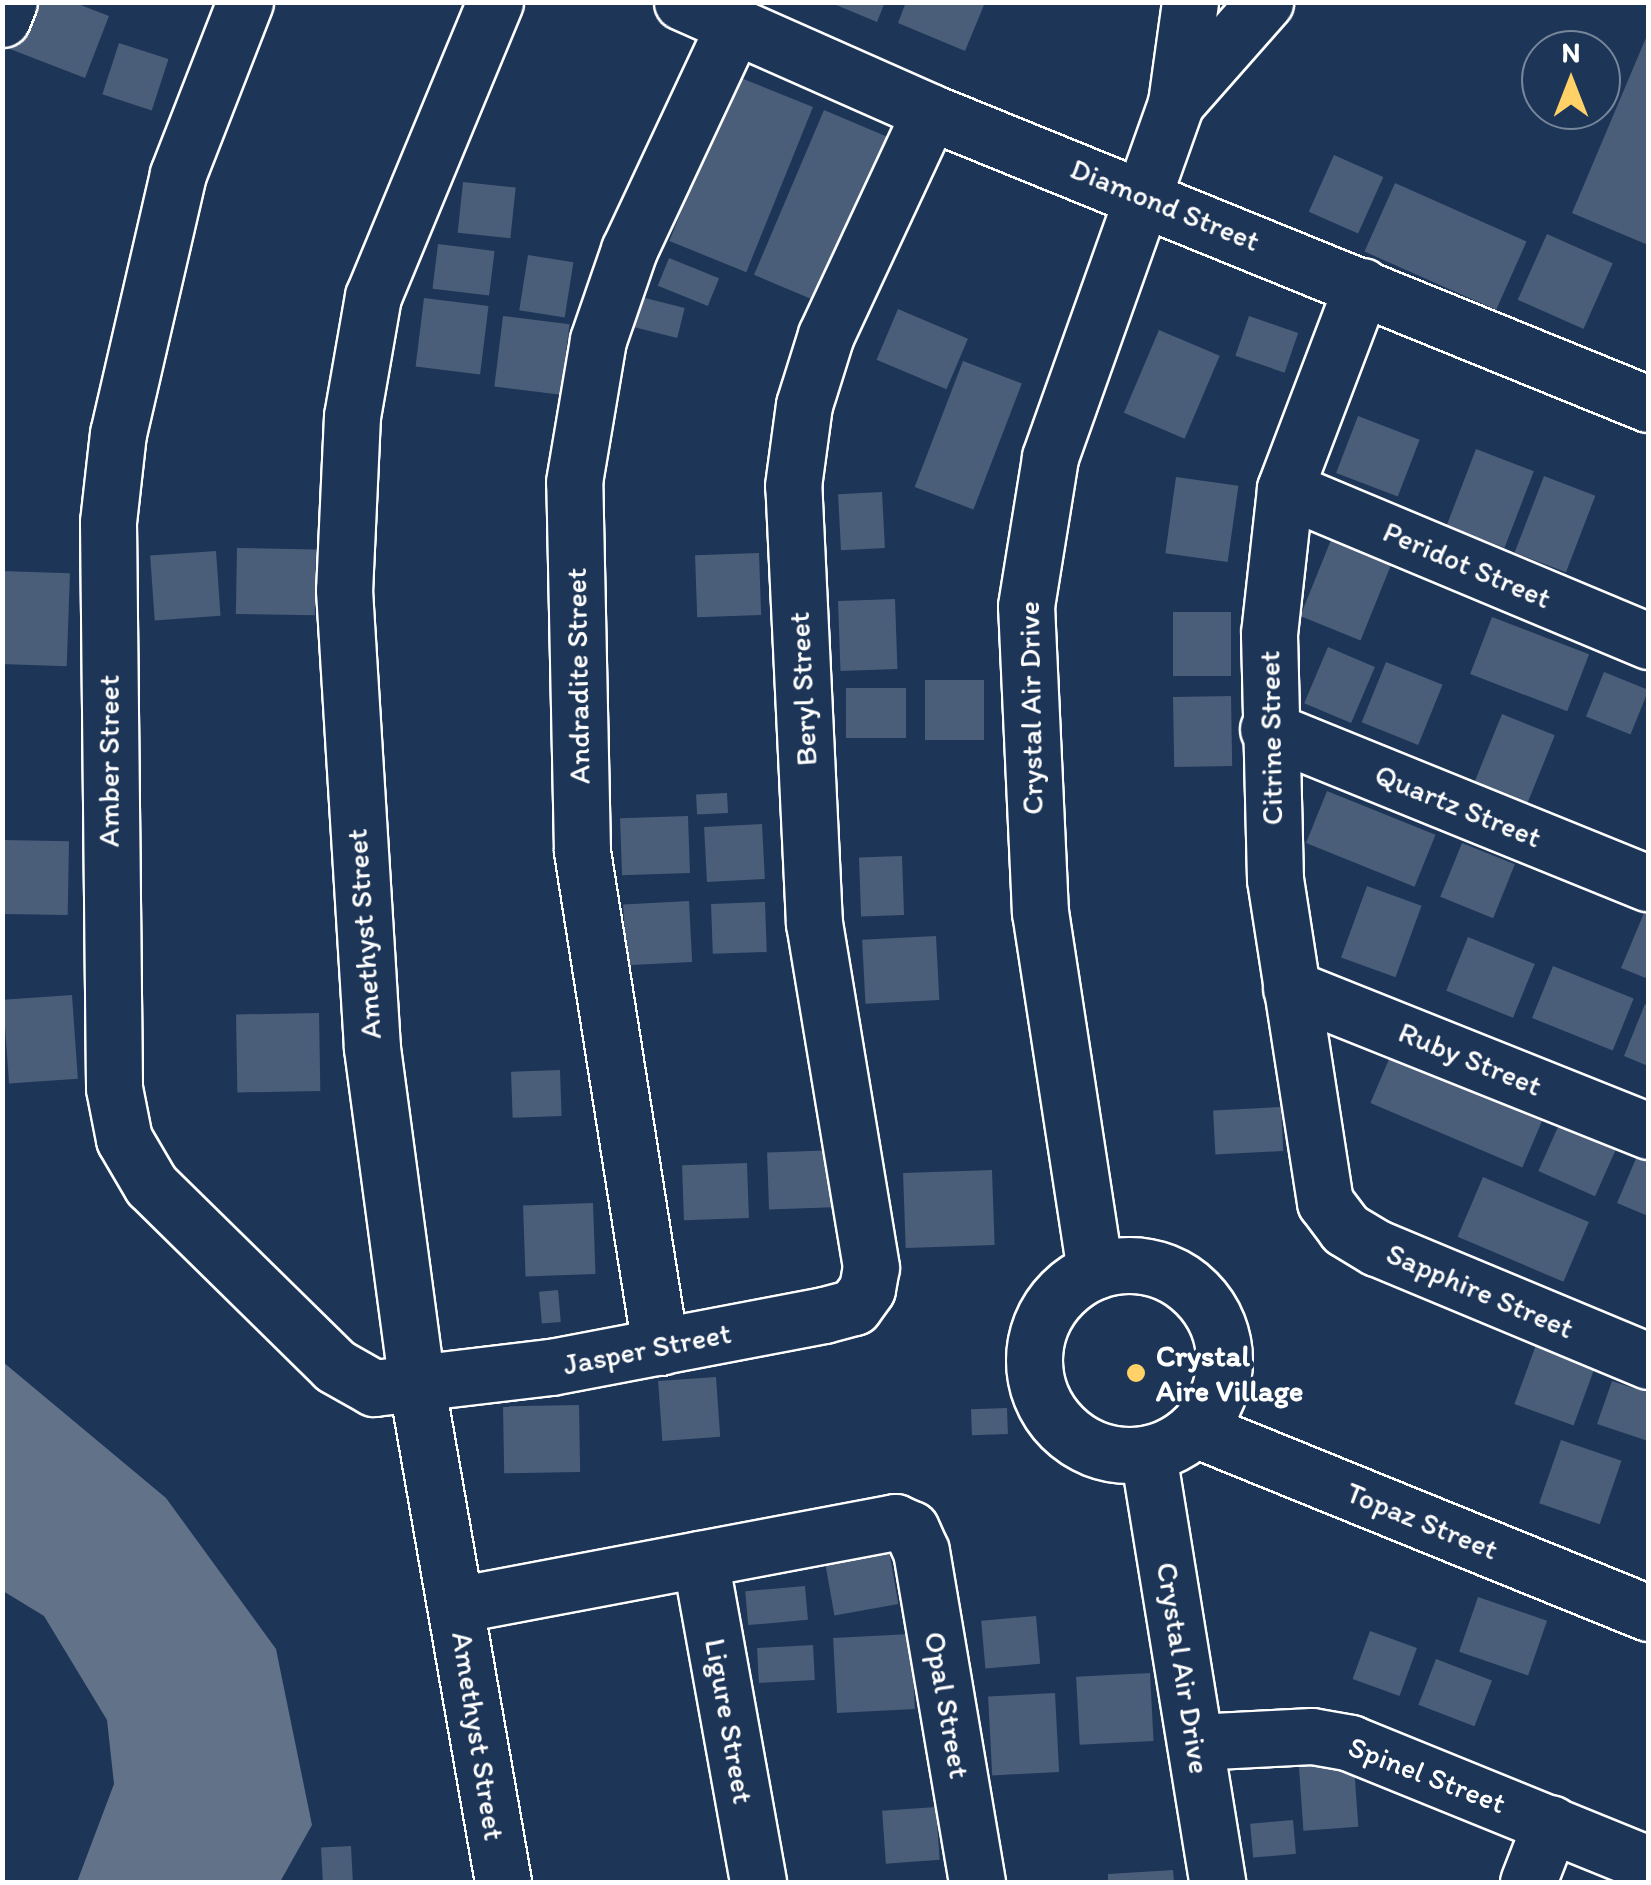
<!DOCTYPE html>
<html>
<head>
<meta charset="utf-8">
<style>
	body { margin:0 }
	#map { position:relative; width:1651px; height:1885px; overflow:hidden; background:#1d3557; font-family:Itim,sans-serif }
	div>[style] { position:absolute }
	.water>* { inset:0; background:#617289 }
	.building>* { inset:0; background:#4a5d79; transform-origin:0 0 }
	.roads { filter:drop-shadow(2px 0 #fff) drop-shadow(-2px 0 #fff) drop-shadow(0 2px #fff) drop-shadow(0 -2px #fff) }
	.minor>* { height:55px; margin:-27.5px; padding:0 27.5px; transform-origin:27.5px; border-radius:27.5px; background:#1d3557 }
	.minor>.ring { margin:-27.5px; padding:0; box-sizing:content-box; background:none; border:55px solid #1d3557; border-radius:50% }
	.dots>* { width:28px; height:28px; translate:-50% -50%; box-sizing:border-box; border:5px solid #1d3557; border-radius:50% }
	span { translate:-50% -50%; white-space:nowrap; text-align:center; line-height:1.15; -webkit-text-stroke:8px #1d3557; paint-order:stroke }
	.street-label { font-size:30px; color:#fff }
	.poi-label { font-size:30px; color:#fff; font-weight:700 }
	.left { translate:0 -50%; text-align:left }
	.frame { position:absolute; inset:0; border:5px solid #fff; pointer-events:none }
	.north { position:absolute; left:1521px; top:30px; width:100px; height:100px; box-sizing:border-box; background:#1d3557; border:2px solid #77869a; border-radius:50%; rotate:0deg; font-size:28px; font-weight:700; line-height:40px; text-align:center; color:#fff }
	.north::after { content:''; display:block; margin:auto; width:35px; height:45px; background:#ffd166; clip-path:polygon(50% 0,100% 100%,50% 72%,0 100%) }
</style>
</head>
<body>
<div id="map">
	<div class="water">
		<div style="clip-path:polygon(3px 1362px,166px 1498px,276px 1649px,312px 1825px,280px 1882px,77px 1882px,114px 1784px,107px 1720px,44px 1616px,3px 1591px)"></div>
	</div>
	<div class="building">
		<div style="clip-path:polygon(27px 2px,73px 2px,109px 16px,85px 78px,10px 49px)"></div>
		<div style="clip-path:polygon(829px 2px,885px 2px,877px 22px)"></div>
		<div style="clip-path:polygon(906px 2px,978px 2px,984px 5px,965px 51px,898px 23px)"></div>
		<div style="clip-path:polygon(1648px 33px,1648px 245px,1572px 213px)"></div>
		<div style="left:119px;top:43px;width:52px;height:54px;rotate:18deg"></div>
		<div style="left:736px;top:76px;width:83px;height:178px;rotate:22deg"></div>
		<div style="left:824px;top:110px;width:84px;height:179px;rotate:23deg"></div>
		<div style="left:1334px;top:155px;width:54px;height:62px;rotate:24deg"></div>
		<div style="left:463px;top:182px;width:53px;height:51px;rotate:6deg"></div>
		<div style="left:1395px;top:183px;width:144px;height:75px;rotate:24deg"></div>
		<div style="left:1547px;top:234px;width:72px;height:72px;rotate:24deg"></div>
		<div style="left:438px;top:244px;width:57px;height:45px;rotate:7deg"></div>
		<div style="left:528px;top:255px;width:46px;height:56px;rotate:9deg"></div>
		<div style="left:669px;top:258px;width:54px;height:30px;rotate:22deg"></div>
		<div style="left:641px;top:297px;width:45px;height:31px;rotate:14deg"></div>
		<div style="left:424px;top:298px;width:65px;height:69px;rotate:7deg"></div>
		<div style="left:898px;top:309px;width:76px;height:55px;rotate:23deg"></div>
		<div style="left:503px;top:316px;width:67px;height:71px;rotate:7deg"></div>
		<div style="left:1249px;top:316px;width:52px;height:42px;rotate:19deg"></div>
		<div style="left:1159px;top:330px;width:66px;height:90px;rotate:23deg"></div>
		<div style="left:963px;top:361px;width:63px;height:135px;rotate:21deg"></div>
		<div style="left:1358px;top:416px;width:66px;height:61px;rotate:21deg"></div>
		<div style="left:1476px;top:449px;width:62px;height:82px;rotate:21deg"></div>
		<div style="left:1544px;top:476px;width:55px;height:82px;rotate:21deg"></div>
		<div style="left:1176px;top:477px;width:63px;height:77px;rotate:8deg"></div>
		<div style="left:882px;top:492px;width:56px;height:44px;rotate:87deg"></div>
		<div style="left:1331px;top:540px;width:65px;height:82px;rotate:22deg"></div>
		<div style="left:237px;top:548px;width:79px;height:66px;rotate:1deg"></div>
		<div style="left:216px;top:551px;width:65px;height:66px;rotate:86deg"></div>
		<div style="left:759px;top:553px;width:62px;height:64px;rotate:88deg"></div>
		<div style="left:2px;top:571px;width:68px;height:93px;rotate:2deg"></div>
		<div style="left:895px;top:599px;width:70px;height:57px;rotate:88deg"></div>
		<div style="left:1173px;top:612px;width:58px;height:64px"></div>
		<div style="left:1492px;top:617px;width:104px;height:61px;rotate:21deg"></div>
		<div style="left:1328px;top:647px;width:51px;height:61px;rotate:23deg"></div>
		<div style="left:1386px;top:662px;width:61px;height:65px;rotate:22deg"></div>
		<div style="left:1604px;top:672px;width:48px;height:48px;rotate:22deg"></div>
		<div style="left:925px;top:680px;width:59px;height:60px"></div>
		<div style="left:846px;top:688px;width:60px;height:50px"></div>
		<div style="left:1231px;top:696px;width:70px;height:58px;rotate:89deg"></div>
		<div style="left:1502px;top:714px;width:57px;height:73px;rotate:22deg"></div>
		<div style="left:1327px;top:791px;width:117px;height:56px;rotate:22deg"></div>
		<div style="left:727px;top:793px;width:20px;height:31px;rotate:87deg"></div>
		<div style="left:688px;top:816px;width:57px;height:68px;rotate:88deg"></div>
		<div style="left:762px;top:824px;width:55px;height:58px;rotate:87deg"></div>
		<div style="left:4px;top:840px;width:65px;height:74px;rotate:1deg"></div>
		<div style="left:1462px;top:843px;width:57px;height:58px;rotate:22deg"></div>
		<div style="left:902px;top:856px;width:59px;height:43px;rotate:88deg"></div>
		<div style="left:1367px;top:886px;width:58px;height:76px;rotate:20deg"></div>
		<div style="left:689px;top:901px;width:61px;height:66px;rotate:87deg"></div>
		<div style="left:765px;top:902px;width:50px;height:54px;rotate:88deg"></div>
		<div style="clip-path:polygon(1644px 913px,1648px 915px,1648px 979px,1621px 968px)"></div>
		<div style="left:936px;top:936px;width:64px;height:74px;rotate:87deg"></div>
		<div style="left:1468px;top:937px;width:72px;height:58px;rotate:22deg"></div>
		<div style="left:1553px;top:966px;width:87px;height:56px;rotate:22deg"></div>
		<div style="left:72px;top:995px;width:84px;height:69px;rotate:86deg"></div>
		<div style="clip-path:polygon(1645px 1004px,1648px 1006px,1648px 1066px,1624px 1056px)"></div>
		<div style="left:319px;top:1013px;width:78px;height:83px;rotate:89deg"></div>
		<div style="left:1395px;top:1045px;width:165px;height:63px;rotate:23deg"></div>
		<div style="left:560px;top:1070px;width:46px;height:49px;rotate:88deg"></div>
		<div style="left:1281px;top:1107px;width:44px;height:68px;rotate:87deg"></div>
		<div style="left:1566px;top:1109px;width:62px;height:68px;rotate:24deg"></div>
		<div style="clip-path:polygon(1640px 1149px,1648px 1153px,1648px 1216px,1617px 1203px)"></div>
		<div style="left:839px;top:1150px;width:57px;height:72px;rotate:88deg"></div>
		<div style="left:747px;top:1163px;width:55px;height:65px;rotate:88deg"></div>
		<div style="left:992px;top:1170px;width:75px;height:89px;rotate:88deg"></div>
		<div style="left:1483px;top:1177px;width:115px;height:65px;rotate:23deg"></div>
		<div style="left:593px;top:1203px;width:71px;height:70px;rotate:88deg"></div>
		<div style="left:558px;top:1290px;width:32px;height:19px;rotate:85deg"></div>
		<div style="left:1537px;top:1342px;width:63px;height:66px;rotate:20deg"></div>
		<div style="left:716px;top:1377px;width:60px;height:58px;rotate:86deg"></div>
		<div style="clip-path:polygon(1612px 1381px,1648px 1393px,1648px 1441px,1597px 1424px)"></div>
		<div style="left:579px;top:1405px;width:67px;height:76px;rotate:89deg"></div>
		<div style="left:1007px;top:1408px;width:26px;height:36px;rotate:88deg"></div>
		<div style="left:1561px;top:1440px;width:64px;height:67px;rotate:19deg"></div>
		<div style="left:888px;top:1545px;width:60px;height:65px;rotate:80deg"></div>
		<div style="left:805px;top:1586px;width:34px;height:60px;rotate:85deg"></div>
		<div style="left:1478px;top:1597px;width:73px;height:58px;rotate:19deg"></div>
		<div style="left:1036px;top:1616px;width:48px;height:55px;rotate:85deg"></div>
		<div style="left:1370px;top:1631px;width:50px;height:51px;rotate:20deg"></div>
		<div style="left:911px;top:1634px;width:75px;height:78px;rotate:87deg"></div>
		<div style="left:813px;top:1645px;width:35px;height:56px;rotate:87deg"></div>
		<div style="left:1436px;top:1659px;width:60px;height:49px;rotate:21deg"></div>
		<div style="left:1150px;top:1673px;width:68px;height:74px;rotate:87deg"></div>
		<div style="left:1055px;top:1693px;width:79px;height:67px;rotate:87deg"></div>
		<div style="left:1353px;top:1751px;width:76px;height:55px;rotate:86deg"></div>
		<div style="left:936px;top:1807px;width:53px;height:54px;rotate:86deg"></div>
		<div style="left:1293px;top:1820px;width:34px;height:43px;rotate:85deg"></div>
		<div style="left:351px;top:1846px;width:36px;height:30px;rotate:87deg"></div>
		<div style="clip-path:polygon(1173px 1870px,1174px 1882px,1108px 1882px,1108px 1874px)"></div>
	</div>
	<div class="roads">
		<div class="minor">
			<div style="left:245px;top:2px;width:185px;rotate:111.3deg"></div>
			<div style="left:178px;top:174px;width:266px;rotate:103deg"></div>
			<div style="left:118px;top:433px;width:90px;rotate:96.4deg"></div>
			<div style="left:108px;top:522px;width:566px;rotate:89.39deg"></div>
			<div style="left:114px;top:1088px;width:52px;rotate:78.9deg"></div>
			<div style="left:124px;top:1139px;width:53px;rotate:59.6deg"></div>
			<div style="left:151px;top:1185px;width:258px;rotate:44.5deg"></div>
			<div style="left:335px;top:1366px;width:45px;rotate:29.4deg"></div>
			<div style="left:374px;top:1388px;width:178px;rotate:-6.8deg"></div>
			<div style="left:551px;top:1367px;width:278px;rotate:-10.8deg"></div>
			<div style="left:824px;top:1315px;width:31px;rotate:-15deg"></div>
			<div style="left:854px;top:1307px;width:22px;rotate:-54deg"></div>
			<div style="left:867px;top:1289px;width:22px;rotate:-80deg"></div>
			<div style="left:871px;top:1267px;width:348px;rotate:-99.4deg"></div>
			<div style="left:814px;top:924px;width:439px;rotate:-92.7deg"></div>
			<div style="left:793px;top:486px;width:82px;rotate:-82.3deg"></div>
			<div style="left:804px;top:405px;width:73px;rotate:-72.6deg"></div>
			<div style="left:826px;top:335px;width:246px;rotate:-65deg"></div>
			<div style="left:495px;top:2px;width:318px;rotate:112.5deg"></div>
			<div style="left:373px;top:296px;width:122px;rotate:99.9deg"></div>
			<div style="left:352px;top:416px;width:174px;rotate:92.6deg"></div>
			<div style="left:344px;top:590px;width:459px;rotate:86.5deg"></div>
			<div style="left:372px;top:1048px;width:342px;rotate:82.4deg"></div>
			<div style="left:417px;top:1387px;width:502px;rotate:80.14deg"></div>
			<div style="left:682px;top:2px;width:271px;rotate:23.9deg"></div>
			<div style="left:930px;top:112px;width:775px;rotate:22.13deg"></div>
			<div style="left:2px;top:19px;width:18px;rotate:-68deg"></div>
			<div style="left:1176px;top:103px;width:135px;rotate:-48.6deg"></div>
			<div style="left:1362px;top:286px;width:217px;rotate:110.8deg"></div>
			<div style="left:1285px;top:489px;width:146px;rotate:96.3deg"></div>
			<div style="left:1269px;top:634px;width:245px;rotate:88.6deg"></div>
			<div style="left:1275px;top:879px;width:327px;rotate:81.2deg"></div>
			<div style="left:1325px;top:1202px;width:34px;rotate:53deg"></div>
			<div style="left:1345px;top:1229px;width:37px;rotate:31deg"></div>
			<div style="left:1377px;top:1248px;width:294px;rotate:22.6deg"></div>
			<div style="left:1285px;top:489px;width:394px;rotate:22.7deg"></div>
			<div style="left:1268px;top:729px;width:410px;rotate:22.1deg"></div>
			<div style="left:1291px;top:988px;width:385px;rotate:21.8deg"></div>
			<div class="ring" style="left:1034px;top:1265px;width:135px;height:135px"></div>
			<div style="left:1095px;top:1271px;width:362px;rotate:-98.7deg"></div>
			<div style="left:1040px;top:913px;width:307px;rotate:-92.6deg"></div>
			<div style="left:1026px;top:606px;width:151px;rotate:-80.8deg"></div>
			<div style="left:1050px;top:457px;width:376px;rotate:-70.4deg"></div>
			<div style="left:1176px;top:103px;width:102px;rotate:-82.1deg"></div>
			<div style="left:660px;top:1347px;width:502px;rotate:-98.94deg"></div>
			<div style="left:582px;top:851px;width:369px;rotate:-91.2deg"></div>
			<div style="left:574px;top:482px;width:144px;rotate:-80.4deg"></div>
			<div style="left:598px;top:340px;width:95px;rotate:-71deg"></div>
			<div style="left:629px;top:250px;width:243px;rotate:-64.9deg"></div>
			<div style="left:1195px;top:1429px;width:489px;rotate:22.1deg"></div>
			<div style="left:1148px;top:1454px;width:434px;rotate:80.8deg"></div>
			<div style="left:700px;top:1559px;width:328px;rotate:79.8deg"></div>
			<div style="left:456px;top:1605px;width:447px;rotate:-10.7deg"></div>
			<div style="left:895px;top:1522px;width:17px;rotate:24deg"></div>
			<div style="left:911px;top:1529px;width:24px;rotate:66deg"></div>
			<div style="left:921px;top:1551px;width:336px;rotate:80.4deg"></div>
			<div style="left:1195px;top:1742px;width:117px;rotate:-2.9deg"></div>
			<div style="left:1312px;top:1736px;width:39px;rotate:10deg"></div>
			<div style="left:1350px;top:1743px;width:322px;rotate:22.1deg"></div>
			<div style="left:1528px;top:1882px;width:63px;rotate:-68.7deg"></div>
		</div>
	</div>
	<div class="dots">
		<div style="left:1136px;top:1373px;background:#ffd166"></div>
	</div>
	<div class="street-label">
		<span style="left:1165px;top:205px;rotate:22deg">Diamond Street</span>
		<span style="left:1467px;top:565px;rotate:23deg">Peridot Street</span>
		<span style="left:578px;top:676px;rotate:-91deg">Andradite Street</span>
		<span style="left:803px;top:689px;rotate:-93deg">Beryl Street</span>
		<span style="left:1031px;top:708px;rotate:-91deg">Crystal Air Drive</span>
		<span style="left:1271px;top:738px;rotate:-91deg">Citrine Street</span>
		<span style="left:109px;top:761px;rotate:-90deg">Amber Street</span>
		<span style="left:1458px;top:806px;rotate:22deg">Quartz Street</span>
		<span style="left:364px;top:934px;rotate:-94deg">Amethyst Street</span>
		<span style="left:1470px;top:1059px;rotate:22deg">Ruby Street</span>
		<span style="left:1480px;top:1291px;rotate:23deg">Sapphire Street</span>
		<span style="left:647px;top:1349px;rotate:-11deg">Jasper Street</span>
		<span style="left:1422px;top:1521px;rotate:22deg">Topaz Street</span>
		<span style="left:1183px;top:1668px;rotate:81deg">Crystal Air Drive</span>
		<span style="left:947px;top:1705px;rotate:80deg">Opal Street</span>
		<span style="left:729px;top:1721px;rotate:80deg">Ligure Street</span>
		<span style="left:478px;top:1736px;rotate:81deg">Amethyst Street</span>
		<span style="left:1427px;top:1775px;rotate:21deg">Spinel Street</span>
	</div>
	<div class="poi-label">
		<span class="left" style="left:1156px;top:1373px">Crystal<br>Aire Village</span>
	</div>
	<div class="frame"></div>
	<div class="north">N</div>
</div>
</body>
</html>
